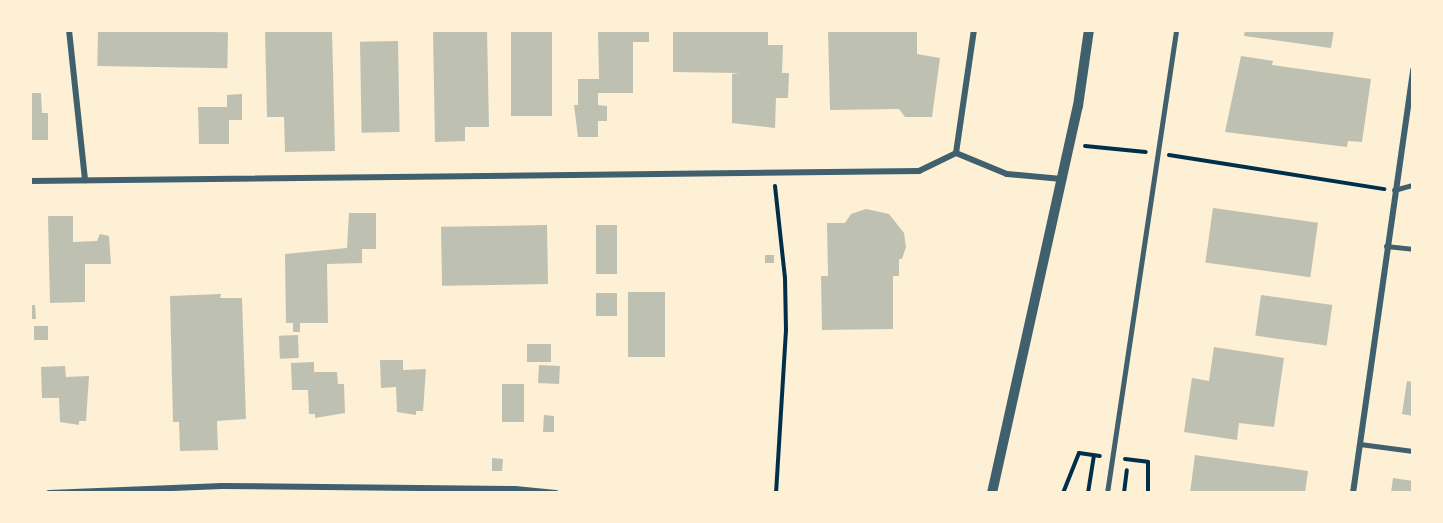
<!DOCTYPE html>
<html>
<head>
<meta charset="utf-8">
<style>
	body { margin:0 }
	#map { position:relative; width:1443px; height:523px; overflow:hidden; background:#fdf0d5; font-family:Manrope,sans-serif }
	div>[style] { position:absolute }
	.building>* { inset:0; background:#bec0b2; transform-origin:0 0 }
	.path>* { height:4px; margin:-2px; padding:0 2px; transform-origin:2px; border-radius:2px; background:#003049 }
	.service>* { height:4.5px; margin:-2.25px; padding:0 2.25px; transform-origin:2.25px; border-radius:2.25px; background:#3f606c }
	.minor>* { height:6px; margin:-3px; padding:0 3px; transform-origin:3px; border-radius:3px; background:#3f606c }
	.tertiary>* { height:10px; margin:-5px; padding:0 5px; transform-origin:5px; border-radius:5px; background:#3f606c }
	span { translate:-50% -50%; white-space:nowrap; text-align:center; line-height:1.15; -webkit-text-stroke:6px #fdf0d5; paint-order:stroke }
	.frame { position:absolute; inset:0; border:32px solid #fdf0d5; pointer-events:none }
</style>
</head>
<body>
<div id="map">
	<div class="building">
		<div style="left:98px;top:30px;width:130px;height:36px;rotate:1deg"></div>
		<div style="clip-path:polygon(265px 30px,332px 30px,335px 151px,285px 152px,284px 117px,267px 117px)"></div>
		<div style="clip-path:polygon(433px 30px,487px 30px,489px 127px,465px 127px,465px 141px,435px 142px)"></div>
		<div style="left:511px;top:30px;width:41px;height:86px"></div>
		<div style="clip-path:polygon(598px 30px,649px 30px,649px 42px,633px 42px,633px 93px,598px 93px,598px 105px,607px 106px,607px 121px,598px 121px,598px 137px,578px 137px,574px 105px,578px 105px,578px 79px,599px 79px)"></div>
		<div style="clip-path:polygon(673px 30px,768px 30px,768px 45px,783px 45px,782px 73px,789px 73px,788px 98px,776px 98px,775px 128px,732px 123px,732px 74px,739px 73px,673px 72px)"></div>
		<div style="clip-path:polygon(828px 30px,917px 30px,917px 54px,940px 58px,932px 117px,905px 117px,899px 109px,830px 110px)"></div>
		<div style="clip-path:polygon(1245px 30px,1334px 30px,1331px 48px,1244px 36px)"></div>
		<div style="left:398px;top:41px;width:91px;height:38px;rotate:89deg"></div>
		<div style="clip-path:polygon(1241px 56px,1273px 61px,1272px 65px,1371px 79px,1362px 142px,1348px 141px,1347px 147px,1225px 132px)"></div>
		<div style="clip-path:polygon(30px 93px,41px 93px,42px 113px,48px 113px,48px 140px,30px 140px)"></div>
		<div style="clip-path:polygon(242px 94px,242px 120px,229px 120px,229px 144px,199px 144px,198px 107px,227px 107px,227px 95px)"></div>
		<div style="left:1213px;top:208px;width:106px;height:55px;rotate:8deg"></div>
		<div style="clip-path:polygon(866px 209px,889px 214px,904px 233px,906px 247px,902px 259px,899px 259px,899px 276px,893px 276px,893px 329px,822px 330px,821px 276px,828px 276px,827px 223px,845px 223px,851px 214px)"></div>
		<div style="clip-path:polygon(349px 213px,376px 213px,376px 249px,362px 249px,362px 263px,327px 264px,328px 323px,300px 323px,300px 332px,293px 332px,293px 323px,286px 323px,285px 254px,347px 248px)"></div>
		<div style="clip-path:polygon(48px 216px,73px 216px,73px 242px,97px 241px,100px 234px,109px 236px,111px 264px,85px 264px,85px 302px,50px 303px)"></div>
		<div style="left:547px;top:225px;width:59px;height:106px;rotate:89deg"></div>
		<div style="left:596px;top:225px;width:21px;height:49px"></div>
		<div style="left:765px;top:255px;width:9px;height:8px"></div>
		<div style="left:628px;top:292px;width:37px;height:65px"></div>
		<div style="left:596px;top:293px;width:21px;height:23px"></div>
		<div style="clip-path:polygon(221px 294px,220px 298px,242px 298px,246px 419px,217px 421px,218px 450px,180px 451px,179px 422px,173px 422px,170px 296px)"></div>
		<div style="left:1261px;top:295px;width:72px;height:41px;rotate:8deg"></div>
		<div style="clip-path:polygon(30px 305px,35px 305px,36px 319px,30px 319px)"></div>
		<div style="left:34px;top:326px;width:14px;height:14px"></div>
		<div style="left:298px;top:335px;width:23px;height:19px;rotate:88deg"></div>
		<div style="left:527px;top:344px;width:24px;height:18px"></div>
		<div style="clip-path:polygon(1214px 347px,1284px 358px,1274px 427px,1239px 423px,1237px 440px,1184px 432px,1192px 378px,1209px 381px)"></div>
		<div style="clip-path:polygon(380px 360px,403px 360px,403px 370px,426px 369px,423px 411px,416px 411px,416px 415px,397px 412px,396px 387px,381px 388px)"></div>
		<div style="clip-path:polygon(314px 362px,314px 372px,337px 372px,338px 384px,344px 384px,345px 413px,315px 418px,315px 414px,309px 414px,308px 390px,292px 390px,291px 363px)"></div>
		<div style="left:539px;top:365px;width:21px;height:18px;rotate:3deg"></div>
		<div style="clip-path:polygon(65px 366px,66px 377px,89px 376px,86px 421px,79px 421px,79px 425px,60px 422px,59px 398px,42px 398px,41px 367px)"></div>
		<div style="clip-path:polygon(1407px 381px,1413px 382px,1413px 416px,1402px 414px)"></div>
		<div style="left:502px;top:384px;width:22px;height:38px"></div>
		<div style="clip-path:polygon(544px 415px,554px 416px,554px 432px,543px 432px)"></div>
		<div style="clip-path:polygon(1195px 455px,1308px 471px,1305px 493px,1190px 493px)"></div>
		<div style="clip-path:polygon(492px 458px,503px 459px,502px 471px,492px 471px)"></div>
		<div style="clip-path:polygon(1393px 478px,1413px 481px,1413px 493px,1391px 493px)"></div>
	</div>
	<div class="path">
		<div style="left:1085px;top:146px;width:61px;rotate:5.6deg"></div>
		<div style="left:1169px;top:155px;width:218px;rotate:9deg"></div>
		<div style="left:775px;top:186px;width:93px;rotate:83.8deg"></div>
		<div style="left:785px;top:278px;width:52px;rotate:88.9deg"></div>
		<div style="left:786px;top:330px;width:163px;rotate:93.5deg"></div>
		<div style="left:1125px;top:459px;width:23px;rotate:7deg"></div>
		<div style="left:1148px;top:462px;width:31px;rotate:90deg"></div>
		<div style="left:1063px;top:493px;width:43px;rotate:-68.2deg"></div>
		<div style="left:1079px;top:453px;width:21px;rotate:8deg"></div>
		<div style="left:1088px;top:493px;width:38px;rotate:-81deg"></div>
		<div style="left:1124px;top:493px;width:23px;rotate:-83deg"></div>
	</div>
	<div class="service">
		<div style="left:1394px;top:190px;width:20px;rotate:-15deg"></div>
		<div style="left:1386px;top:246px;width:27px;rotate:6deg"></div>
		<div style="left:1360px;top:444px;width:53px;rotate:7.5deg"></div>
		<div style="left:1107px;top:493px;width:468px;rotate:-81.5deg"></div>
	</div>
	<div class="minor">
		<div style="left:69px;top:30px;width:151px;rotate:83.9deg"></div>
		<div style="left:956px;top:153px;width:124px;rotate:-81.7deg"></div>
		<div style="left:30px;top:181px;width:889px;rotate:-0.64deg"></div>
		<div style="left:919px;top:171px;width:41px;rotate:-25.9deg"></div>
		<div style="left:956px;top:153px;width:55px;rotate:22.4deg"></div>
		<div style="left:1007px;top:174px;width:55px;rotate:5.2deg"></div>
		<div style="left:49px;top:493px;width:173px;rotate:-2.3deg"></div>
		<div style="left:222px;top:486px;width:293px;rotate:0.6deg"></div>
		<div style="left:515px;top:489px;width:41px;rotate:5.6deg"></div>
		<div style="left:1353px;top:493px;width:428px;rotate:-81.9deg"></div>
	</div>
	<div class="tertiary">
		<div style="left:992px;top:493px;width:396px;rotate:-77.5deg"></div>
		<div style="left:1078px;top:106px;width:77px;rotate:-81.8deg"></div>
	</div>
	<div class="frame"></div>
</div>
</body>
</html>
